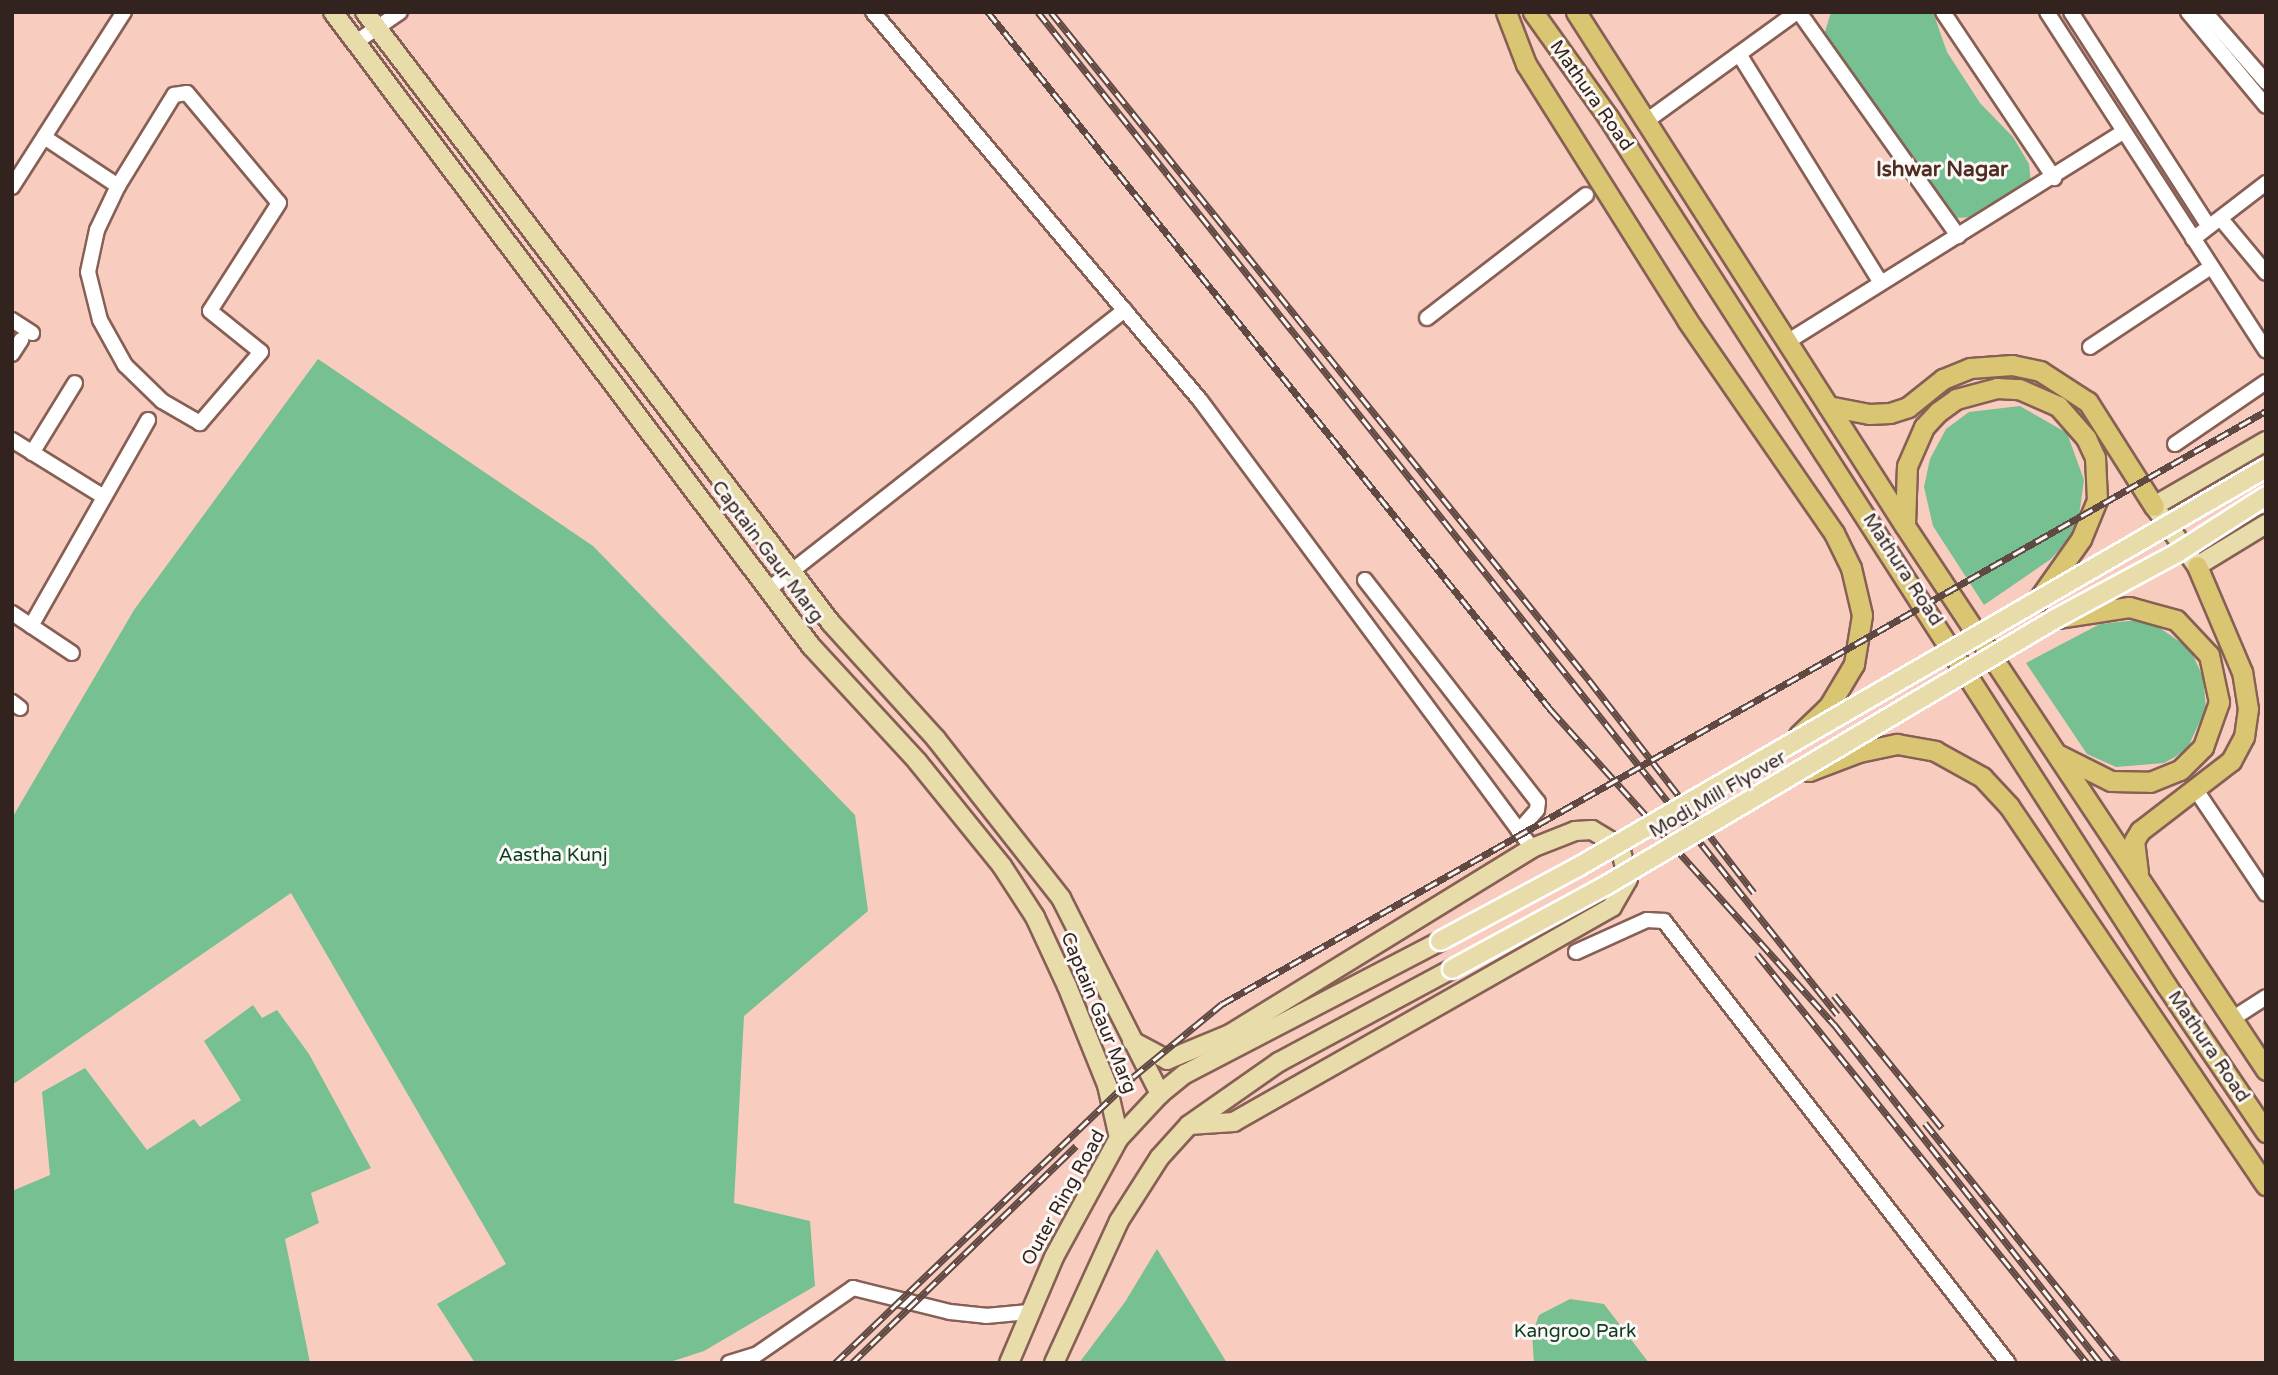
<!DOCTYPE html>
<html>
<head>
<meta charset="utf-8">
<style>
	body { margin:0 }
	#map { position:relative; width:2278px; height:1375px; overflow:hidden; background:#f9ccc0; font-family:"Varela Round",sans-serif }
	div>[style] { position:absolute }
	.green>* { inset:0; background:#76c092 }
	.roads { filter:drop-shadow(2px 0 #876055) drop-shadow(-2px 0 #876055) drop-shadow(0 2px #876055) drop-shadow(0 -2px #876055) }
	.minor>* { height:14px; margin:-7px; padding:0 7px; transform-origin:7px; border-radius:7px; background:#fff }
	.major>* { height:18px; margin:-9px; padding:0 9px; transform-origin:9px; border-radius:9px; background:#e8dcaa }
	.highway>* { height:19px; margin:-9.5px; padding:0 9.5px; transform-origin:9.5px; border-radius:9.5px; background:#d9c572 }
	.rail>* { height:7px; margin-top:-3.5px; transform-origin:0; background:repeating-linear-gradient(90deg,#fcf8f6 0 13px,#604943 0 26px); box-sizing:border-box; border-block:2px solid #604943 }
	.bridges { filter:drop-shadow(2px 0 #fff) drop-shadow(-2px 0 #fff) drop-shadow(0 2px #fff) drop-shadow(0 -2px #fff) }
	.major-bridge>* { height:18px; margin:-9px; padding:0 9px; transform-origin:9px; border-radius:9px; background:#e8dcaa }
	span { translate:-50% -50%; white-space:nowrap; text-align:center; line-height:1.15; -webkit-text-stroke:6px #fcf8f6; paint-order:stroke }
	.street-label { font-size:19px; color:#33231e }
	.park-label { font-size:19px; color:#0b3d24 }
	.neighbourhood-label { font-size:21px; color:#4f2d23; font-weight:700 }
	.frame { position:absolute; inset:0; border:14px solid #33231e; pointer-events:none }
</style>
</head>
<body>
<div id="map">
	<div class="green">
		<div style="clip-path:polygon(1831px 12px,1933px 12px,1947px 52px,1980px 103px,2013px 137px,2029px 164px,2031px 183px,1978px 217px,1951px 218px,1866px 102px,1824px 35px)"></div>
		<div style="clip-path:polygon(318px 359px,593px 546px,855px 815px,868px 911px,744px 1016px,734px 1203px,810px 1221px,815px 1286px,704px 1351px,667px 1363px,475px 1363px,437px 1304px,506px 1264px,291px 893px,12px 1085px,12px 818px,134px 610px)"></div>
		<div style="clip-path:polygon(2020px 406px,2067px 433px,2084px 480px,2079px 516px,2067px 541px,2051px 559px,1984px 605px,1933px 526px,1924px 487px,1930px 459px,1946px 429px,1969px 412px)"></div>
		<div style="clip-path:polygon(2138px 620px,2160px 628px,2190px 649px,2203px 677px,2206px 708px,2188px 747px,2175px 757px,2164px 763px,2116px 767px,2087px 754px,2026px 663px,2100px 624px)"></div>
		<div style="clip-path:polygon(253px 1005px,262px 1018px,277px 1010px,309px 1054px,371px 1168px,311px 1193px,319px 1223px,285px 1239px,310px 1363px,12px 1363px,12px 1191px,50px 1175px,42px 1092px,85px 1068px,147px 1150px,194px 1119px,200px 1127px,241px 1100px,204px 1041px)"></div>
		<div style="clip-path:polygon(1157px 1249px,1227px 1363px,1079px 1363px,1125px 1302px)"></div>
		<div style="clip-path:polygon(1570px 1299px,1604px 1304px,1649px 1363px,1534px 1363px,1532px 1334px,1539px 1315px)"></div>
	</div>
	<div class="roads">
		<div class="minor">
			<div style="left:873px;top:12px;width:507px;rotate:49.88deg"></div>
			<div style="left:1200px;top:400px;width:558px;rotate:53.46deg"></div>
			<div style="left:1799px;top:12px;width:275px;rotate:54.6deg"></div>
			<div style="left:1943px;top:12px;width:200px;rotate:56.2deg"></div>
			<div style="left:2047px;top:12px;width:403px;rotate:57.1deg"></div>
			<div style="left:2071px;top:12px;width:255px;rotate:57.3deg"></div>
			<div style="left:2188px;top:12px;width:122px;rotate:50.3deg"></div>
			<div style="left:2205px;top:12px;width:93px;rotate:48.9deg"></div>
			<div style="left:356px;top:42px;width:53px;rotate:-34.3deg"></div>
			<div style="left:1739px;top:54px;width:269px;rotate:58.2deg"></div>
			<div style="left:187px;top:93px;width:143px;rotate:50.1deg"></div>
			<div style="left:279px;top:203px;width:128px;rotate:122.6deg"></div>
			<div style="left:210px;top:311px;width:65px;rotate:38.8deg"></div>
			<div style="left:261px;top:352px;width:94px;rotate:130.7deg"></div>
			<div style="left:200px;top:423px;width:44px;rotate:-149.9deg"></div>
			<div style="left:162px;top:401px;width:52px;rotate:-135.8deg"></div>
			<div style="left:125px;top:365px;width:51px;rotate:-119.1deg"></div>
			<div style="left:100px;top:320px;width:49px;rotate:-104deg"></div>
			<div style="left:88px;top:272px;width:43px;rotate:-77.9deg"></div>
			<div style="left:97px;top:230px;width:49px;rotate:-64.5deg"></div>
			<div style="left:118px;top:186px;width:107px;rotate:-58.4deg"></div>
			<div style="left:174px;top:95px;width:13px;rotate:-9deg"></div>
			<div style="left:1645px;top:122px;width:188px;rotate:-35.9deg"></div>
			<div style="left:44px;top:137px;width:89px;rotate:33.5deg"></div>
			<div style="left:12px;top:187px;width:208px;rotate:-57.4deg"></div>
			<div style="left:2221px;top:219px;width:70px;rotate:50.2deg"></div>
			<div style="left:2193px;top:239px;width:92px;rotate:-37.5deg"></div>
			<div style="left:1427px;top:318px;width:201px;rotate:-37.7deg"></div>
			<div style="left:12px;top:320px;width:24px;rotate:33deg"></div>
			<div style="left:1787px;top:342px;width:395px;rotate:-32deg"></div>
			<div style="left:2090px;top:347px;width:145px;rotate:-33.5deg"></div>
			<div style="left:12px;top:354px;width:17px;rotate:-57deg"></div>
			<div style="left:12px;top:440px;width:108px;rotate:31.8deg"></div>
			<div style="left:2175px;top:444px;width:110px;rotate:-34.3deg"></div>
			<div style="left:32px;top:453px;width:82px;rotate:-58.4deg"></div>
			<div style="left:1365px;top:580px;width:281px;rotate:52.1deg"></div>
			<div style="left:1538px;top:802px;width:8px;rotate:97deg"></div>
			<div style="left:1537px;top:810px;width:28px;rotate:131deg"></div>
			<div style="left:769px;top:589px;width:452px;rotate:-38.1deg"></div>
			<div style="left:12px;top:613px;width:72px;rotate:33.7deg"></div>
			<div style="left:31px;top:626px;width:237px;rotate:-60.4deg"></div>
			<div style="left:12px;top:702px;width:10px;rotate:37deg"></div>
			<div style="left:2196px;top:790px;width:125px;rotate:56.1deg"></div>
			<div style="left:1576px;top:952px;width:78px;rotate:-24.3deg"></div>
			<div style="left:1647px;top:920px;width:17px;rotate:3deg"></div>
			<div style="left:1664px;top:921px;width:560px;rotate:52.11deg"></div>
			<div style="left:2232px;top:1019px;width:40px;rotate:-32.9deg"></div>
			<div style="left:729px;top:1363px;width:28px;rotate:-17deg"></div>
			<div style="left:756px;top:1355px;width:118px;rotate:-34.6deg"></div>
			<div style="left:853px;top:1288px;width:100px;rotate:13.9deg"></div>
			<div style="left:950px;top:1312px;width:36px;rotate:6deg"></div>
			<div style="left:986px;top:1316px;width:43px;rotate:-5.3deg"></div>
		</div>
		<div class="major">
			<div style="left:333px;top:12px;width:794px;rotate:52.99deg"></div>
			<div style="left:811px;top:646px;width:156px;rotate:47.3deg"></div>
			<div style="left:917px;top:761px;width:135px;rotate:51deg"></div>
			<div style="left:1002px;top:866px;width:61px;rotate:57.1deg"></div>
			<div style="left:1035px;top:917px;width:76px;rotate:65.1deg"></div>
			<div style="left:1067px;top:986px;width:107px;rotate:68deg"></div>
			<div style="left:1107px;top:1085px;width:54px;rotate:77.2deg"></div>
			<div style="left:365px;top:12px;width:768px;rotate:52.67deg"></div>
			<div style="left:831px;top:623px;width:156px;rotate:47.8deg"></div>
			<div style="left:936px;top:739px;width:202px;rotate:51.8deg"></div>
			<div style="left:1061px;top:898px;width:220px;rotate:63.2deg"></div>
			<div style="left:2266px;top:441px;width:129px;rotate:149.9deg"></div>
			<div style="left:2154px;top:506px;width:74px;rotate:54.4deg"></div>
			<div style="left:2197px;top:566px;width:81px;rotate:-31.3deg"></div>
			<div style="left:1132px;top:1041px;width:40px;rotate:28deg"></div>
			<div style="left:1167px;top:1060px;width:68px;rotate:-22.4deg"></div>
			<div style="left:1230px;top:1034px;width:355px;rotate:-31.6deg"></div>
			<div style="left:1532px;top:848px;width:46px;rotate:-21.6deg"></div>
			<div style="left:1575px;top:831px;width:17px;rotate:-3deg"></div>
			<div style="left:1592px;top:830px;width:33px;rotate:31deg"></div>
			<div style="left:1620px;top:847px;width:33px;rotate:76deg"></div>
			<div style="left:1628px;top:879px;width:32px;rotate:120deg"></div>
			<div style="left:1612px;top:907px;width:435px;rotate:150.4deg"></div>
			<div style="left:1234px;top:1122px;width:45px;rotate:176.2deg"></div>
			<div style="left:1009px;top:1363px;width:115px;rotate:-67deg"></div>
			<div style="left:1054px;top:1257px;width:136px;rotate:-61.4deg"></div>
			<div style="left:1119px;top:1138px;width:60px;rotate:-47deg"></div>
			<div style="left:1160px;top:1094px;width:32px;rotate:-39deg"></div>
			<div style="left:1185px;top:1074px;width:288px;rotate:-27.5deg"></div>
			<div style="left:1054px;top:1363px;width:156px;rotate:-65.4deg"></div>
			<div style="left:1119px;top:1221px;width:76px;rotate:-57.4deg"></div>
			<div style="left:1160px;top:1157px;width:43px;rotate:-47.8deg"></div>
			<div style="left:1189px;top:1125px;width:110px;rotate:-35deg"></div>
			<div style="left:1279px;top:1062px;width:196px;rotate:-28.3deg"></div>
		</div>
		<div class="highway">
			<div style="left:1506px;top:12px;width:56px;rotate:69deg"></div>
			<div style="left:1526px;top:64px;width:302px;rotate:57.8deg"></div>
			<div style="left:1687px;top:320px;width:259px;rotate:55.4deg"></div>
			<div style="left:1834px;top:533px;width:39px;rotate:64deg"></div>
			<div style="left:1851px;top:568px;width:48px;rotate:76.8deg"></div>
			<div style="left:1862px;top:615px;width:50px;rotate:99.3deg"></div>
			<div style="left:1854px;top:664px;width:49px;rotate:120.8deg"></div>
			<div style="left:1829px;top:706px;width:42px;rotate:136deg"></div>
			<div style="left:1533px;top:12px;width:129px;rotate:54.5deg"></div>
			<div style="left:1608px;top:117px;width:1032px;rotate:57.26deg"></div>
			<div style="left:2166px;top:985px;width:178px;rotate:55.8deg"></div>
			<div style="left:1576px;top:12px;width:610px;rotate:57.38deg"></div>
			<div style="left:1905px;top:526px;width:653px;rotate:56.43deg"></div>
			<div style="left:1828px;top:406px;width:42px;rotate:11deg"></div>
			<div style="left:1869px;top:414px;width:21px;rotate:-3deg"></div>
			<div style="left:1890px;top:413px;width:19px;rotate:-18deg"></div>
			<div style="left:1908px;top:407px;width:45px;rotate:-38.7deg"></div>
			<div style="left:1943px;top:379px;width:29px;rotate:-22deg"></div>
			<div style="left:1970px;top:368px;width:42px;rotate:-4.1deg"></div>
			<div style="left:2012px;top:365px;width:29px;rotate:12deg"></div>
			<div style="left:2040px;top:371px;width:57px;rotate:32.9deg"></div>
			<div style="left:2088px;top:402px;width:123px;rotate:57.6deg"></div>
			<div style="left:1905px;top:525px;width:59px;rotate:-88.1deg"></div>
			<div style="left:1907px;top:466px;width:43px;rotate:-66.4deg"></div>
			<div style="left:1924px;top:427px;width:21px;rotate:-47deg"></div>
			<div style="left:1938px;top:412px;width:22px;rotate:-36deg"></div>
			<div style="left:1956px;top:399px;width:42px;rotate:-15deg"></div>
			<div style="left:1997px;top:388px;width:22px;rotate:3deg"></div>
			<div style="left:2019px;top:389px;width:43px;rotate:23.6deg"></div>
			<div style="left:2058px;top:406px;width:43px;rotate:48.8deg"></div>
			<div style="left:2086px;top:438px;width:21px;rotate:65deg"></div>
			<div style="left:2095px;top:457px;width:43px;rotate:87.3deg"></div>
			<div style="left:2097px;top:500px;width:42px;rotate:112.3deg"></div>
			<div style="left:2081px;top:539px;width:75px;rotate:125.2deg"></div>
			<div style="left:2059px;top:755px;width:58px;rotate:26.6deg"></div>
			<div style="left:2111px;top:781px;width:39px;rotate:1deg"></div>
			<div style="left:2150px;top:782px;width:32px;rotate:-22deg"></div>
			<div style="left:2180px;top:770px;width:33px;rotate:-45deg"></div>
			<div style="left:2203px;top:747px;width:48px;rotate:-70.4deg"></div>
			<div style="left:2219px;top:702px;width:48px;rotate:-102deg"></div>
			<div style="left:2209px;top:655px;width:48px;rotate:-133.3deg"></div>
			<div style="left:2176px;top:620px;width:49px;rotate:-164.5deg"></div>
			<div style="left:2129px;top:607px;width:71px;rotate:171.1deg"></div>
			<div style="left:1809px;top:771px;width:53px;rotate:-20.8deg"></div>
			<div style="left:1859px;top:752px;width:39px;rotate:-12deg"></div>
			<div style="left:1897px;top:744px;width:39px;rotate:10deg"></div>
			<div style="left:1935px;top:751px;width:54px;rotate:29deg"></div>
			<div style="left:1982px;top:777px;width:40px;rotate:47deg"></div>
			<div style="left:2009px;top:806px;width:458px;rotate:55.9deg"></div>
			<div style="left:2138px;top:873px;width:32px;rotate:-97deg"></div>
			<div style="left:2134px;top:841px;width:12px;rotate:-59deg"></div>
			<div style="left:2140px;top:831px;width:115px;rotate:-37.6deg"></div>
			<div style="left:2231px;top:761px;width:27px;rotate:-62deg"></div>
			<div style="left:2244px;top:737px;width:28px;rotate:-82deg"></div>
			<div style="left:2248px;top:709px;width:37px;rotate:-99deg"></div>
			<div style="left:2242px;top:672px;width:115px;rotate:-113deg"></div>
		</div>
	</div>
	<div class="rail">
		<div style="left:988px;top:12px;width:897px;rotate:51.11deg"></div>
		<div style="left:1551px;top:710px;width:423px;rotate:48deg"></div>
		<div style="left:1834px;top:1024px;width:432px;rotate:51.8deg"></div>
		<div style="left:1038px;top:12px;width:1282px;rotate:51.43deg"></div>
		<div style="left:1051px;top:12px;width:858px;rotate:51.15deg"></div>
		<div style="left:1589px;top:680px;width:269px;rotate:52.2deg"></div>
		<div style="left:1757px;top:954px;width:526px;rotate:51.1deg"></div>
		<div style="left:1834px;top:995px;width:171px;rotate:50.9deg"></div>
		<div style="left:1925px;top:1123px;width:308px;rotate:51.2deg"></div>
		<div style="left:835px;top:1363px;width:413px;rotate:-43.8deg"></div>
		<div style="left:1133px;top:1077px;width:115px;rotate:-39.4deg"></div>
		<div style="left:1222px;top:1004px;width:1201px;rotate:-29.6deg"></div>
		<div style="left:852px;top:1363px;width:312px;rotate:-44.1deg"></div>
	</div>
	<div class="bridges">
		<div class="major-bridge">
			<div style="left:1440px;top:941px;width:157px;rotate:-28.2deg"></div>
			<div style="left:1578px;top:867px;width:795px;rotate:-30.11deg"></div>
			<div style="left:1452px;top:969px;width:174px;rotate:-28.5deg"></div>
			<div style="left:1605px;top:886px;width:523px;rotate:-30.68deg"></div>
			<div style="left:2055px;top:619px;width:139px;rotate:-28.4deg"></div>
			<div style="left:2177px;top:553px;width:106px;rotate:-32.6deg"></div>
		</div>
	</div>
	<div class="street-label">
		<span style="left:1591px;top:96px;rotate:55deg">Mathura Road</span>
		<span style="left:767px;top:552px;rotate:53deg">Captain Gaur Marg</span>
		<span style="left:1902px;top:570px;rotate:57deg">Mathura Road</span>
		<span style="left:1718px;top:795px;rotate:-30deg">Modi Mill Flyover</span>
		<span style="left:1098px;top:1013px;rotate:68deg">Captain Gaur Marg</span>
		<span style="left:2208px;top:1047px;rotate:56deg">Mathura Road</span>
		<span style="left:1064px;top:1198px;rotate:-61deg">Outer Ring Road</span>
	</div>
	<div class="park-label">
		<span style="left:553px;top:856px">Aastha Kunj</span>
		<span style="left:1575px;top:1332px">Kangroo Park</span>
	</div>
	<div class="neighbourhood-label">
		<span style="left:1942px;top:170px">Ishwar Nagar</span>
	</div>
	<div class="frame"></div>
</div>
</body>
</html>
